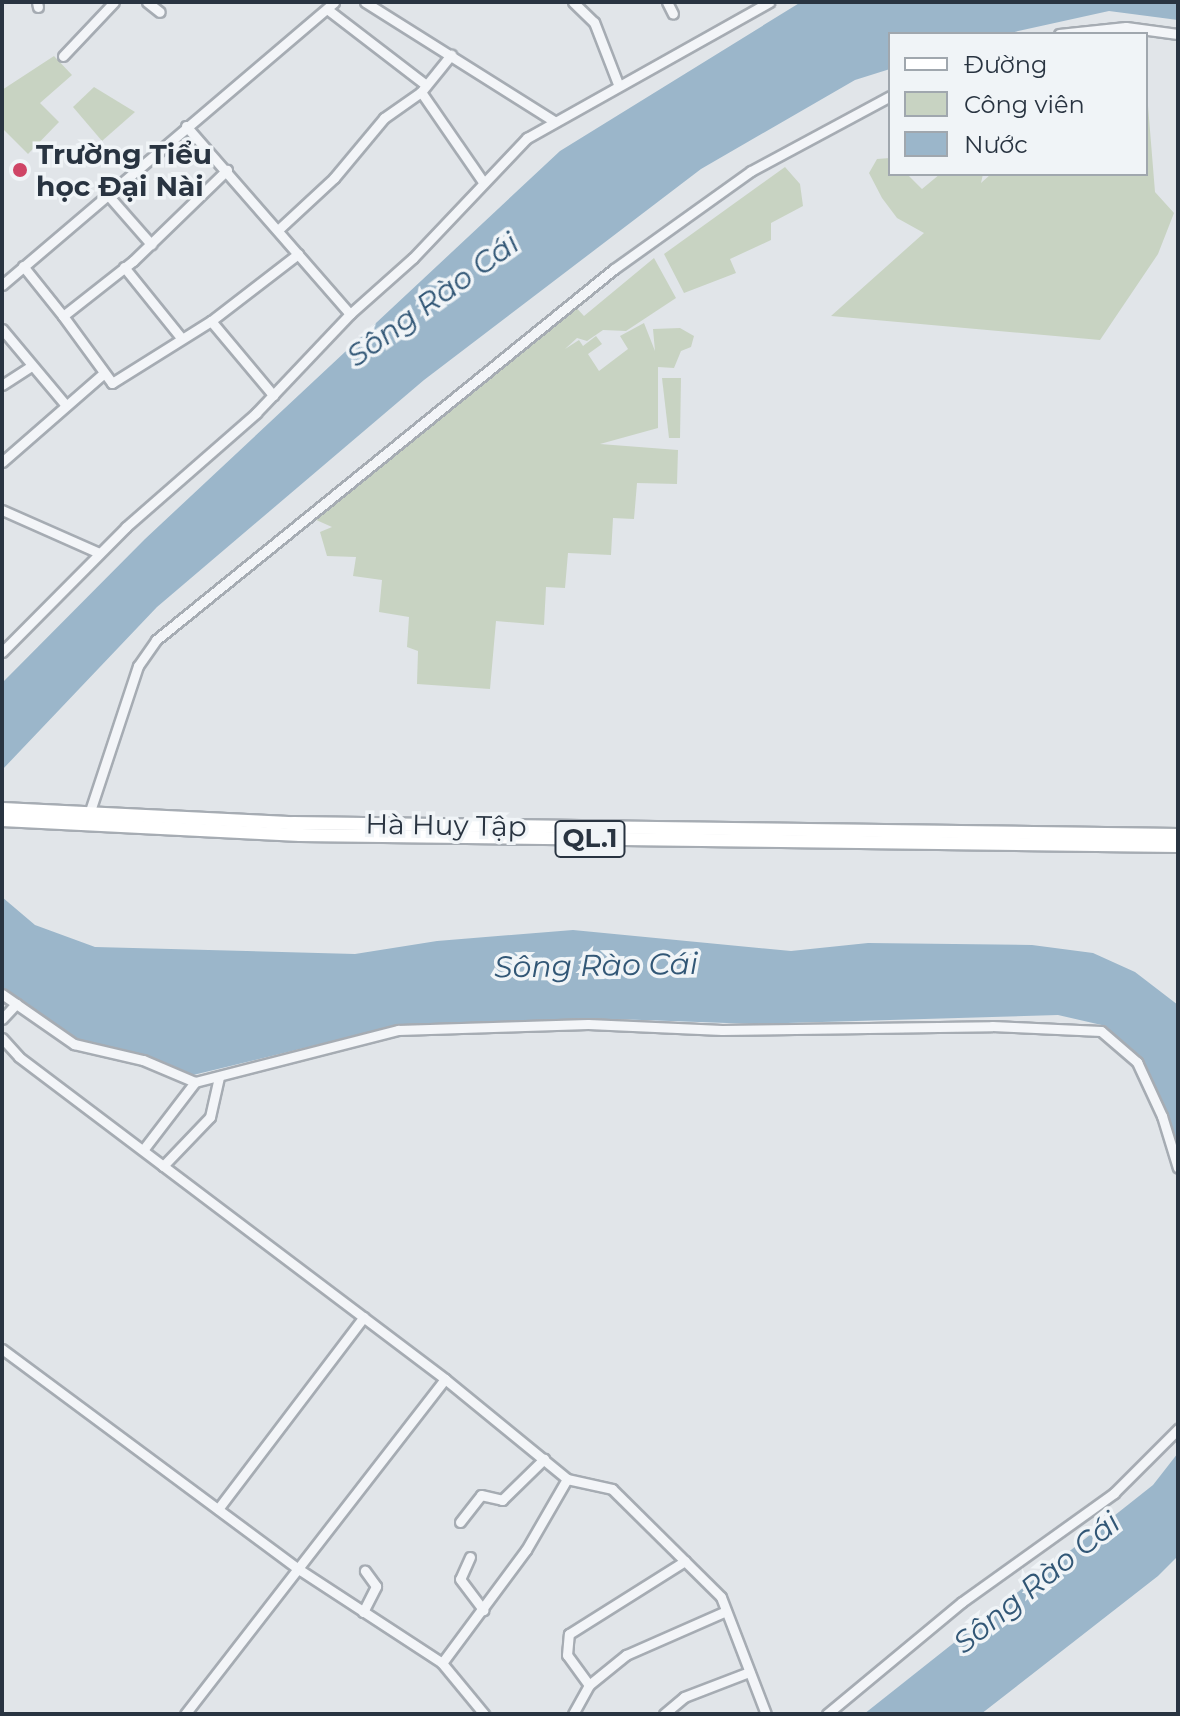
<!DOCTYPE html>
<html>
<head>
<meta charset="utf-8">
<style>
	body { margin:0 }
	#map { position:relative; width:1180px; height:1716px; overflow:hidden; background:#e1e5e9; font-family:Montserrat,sans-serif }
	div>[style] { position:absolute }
	.green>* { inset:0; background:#c8d3c2 }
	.water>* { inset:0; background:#9bb6ca }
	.roads { filter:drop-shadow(2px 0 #a6acb3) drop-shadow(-2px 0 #a6acb3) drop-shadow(0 2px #a6acb3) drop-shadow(0 -2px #a6acb3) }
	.minor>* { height:9px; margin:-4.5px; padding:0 4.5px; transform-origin:4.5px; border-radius:4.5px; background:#f3f5f8 }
	.major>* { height:12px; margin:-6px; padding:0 6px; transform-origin:6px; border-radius:6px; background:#fff }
	.dots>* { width:22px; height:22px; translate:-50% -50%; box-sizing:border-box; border:4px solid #f0f4f7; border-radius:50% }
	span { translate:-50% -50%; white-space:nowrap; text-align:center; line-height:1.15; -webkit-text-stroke:7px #f0f4f7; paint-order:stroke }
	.shield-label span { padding:2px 6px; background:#f0f4f7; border:2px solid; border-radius:6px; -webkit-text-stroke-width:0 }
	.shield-label { font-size:26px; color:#293441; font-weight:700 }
	.poi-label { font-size:28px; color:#293441; font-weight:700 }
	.left { translate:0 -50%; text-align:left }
	.street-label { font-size:28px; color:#293441 }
	.water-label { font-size:30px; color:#325776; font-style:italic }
	.frame { position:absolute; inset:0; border:4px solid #293441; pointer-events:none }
	.legend { position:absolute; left:888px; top:32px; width:260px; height:144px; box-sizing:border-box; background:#f0f4f7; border:2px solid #a0a7ae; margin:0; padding:10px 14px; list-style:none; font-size:24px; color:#293441 }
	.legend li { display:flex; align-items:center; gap:16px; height:40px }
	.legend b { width:40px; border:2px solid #a0a7ae }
</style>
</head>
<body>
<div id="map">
	<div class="green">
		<div style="clip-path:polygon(54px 56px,72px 75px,40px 103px,59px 122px,28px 154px,2px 128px,2px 90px)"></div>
		<div style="clip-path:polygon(1146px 81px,1155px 192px,1174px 213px,1158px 254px,1100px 340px,831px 316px,924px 233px,897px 218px,882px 198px,869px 173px,877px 159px,890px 158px,890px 174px,907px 174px,922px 189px,940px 174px,983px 174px,981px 183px,991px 174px,1146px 174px)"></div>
		<div style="clip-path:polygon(94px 87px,135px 112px,102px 141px,73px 107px)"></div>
		<div style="clip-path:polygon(785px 167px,800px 184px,803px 206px,771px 223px,771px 240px,730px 259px,736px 273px,684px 293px,664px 254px)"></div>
		<div style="clip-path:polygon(654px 258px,676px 298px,626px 331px,603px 330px,587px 341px,577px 338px,565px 349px,579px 340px,583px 346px,596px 336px,602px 344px,588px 354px,599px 371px,628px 349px,620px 336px,644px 323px,655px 351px,653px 329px,680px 328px,694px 336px,691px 347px,681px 351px,674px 368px,658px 367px,658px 428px,600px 444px,678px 450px,677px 484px,637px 483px,634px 519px,613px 518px,611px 555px,568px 553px,565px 588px,546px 587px,544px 625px,496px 621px,490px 689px,417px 684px,418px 651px,407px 647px,409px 617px,379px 612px,382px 580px,353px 576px,356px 557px,327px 556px,320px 532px,332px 527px,314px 519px,572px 303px,584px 316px)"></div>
		<div style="clip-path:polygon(662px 378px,681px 378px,680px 438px,669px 438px)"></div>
	</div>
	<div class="water">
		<div style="clip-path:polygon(801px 2px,1178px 2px,1178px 20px,1109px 11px,1005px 34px,890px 34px,890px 69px,855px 80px,701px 169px,424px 380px,157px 607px,2px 770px,2px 683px,145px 539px,560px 151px)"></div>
		<div style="clip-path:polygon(2px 897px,35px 925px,95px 947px,355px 954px,437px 941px,573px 930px,791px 951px,868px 943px,1032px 945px,1093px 953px,1135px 972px,1178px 1005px,1178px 1150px,1142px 1061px,1106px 1026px,1058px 1015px,755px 1024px,614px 1019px,488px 1026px,402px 1024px,189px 1076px,80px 1043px,2px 989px)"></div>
		<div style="clip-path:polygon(1178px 1453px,1178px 1556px,1158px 1576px,981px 1714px,864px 1714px,1153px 1485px)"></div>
	</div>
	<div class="roads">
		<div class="minor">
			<div style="left:37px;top:2px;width:5px;rotate:79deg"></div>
			<div style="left:147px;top:2px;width:16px;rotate:38deg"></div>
			<div style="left:365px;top:2px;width:223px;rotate:32.2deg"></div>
			<div style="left:573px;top:2px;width:29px;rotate:44deg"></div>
			<div style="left:594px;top:22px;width:66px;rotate:68.8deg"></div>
			<div style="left:667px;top:2px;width:13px;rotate:63deg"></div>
			<div style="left:327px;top:9px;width:125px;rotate:37.5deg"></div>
			<div style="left:1059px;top:34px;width:67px;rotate:-6deg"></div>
			<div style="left:1126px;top:27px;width:52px;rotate:7.7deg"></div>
			<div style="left:63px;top:56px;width:74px;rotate:-46.6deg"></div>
			<div style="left:421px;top:92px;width:109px;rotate:55.4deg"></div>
			<div style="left:186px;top:126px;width:249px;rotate:48.9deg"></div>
			<div style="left:350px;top:314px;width:84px;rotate:-41.6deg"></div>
			<div style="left:413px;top:258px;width:166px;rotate:-46.5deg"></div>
			<div style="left:527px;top:138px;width:278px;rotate:-29.3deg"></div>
			<div style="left:107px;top:194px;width:67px;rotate:48.7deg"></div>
			<div style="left:279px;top:229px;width:75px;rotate:-42.8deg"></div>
			<div style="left:334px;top:178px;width:78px;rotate:-50.2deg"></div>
			<div style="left:384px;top:118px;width:45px;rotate:-35.1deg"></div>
			<div style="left:421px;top:92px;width:48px;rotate:-51deg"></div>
			<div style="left:23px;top:266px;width:64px;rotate:51.3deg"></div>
			<div style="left:63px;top:316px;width:89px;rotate:-38.2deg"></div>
			<div style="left:133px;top:261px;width:131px;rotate:-44.1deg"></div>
			<div style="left:124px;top:267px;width:92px;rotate:51.1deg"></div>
			<div style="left:2px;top:285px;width:436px;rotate:-40.4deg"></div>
			<div style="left:63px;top:316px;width:83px;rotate:53.8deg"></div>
			<div style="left:112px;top:383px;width:117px;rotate:-32.1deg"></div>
			<div style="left:211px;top:321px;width:110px;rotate:-37.6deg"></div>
			<div style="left:211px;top:321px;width:97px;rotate:50deg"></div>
			<div style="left:2px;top:329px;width:98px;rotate:50deg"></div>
			<div style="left:2px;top:385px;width:35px;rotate:-33deg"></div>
			<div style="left:2px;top:462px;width:135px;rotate:-41.1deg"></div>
			<div style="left:2px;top:510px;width:106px;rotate:23.9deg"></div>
			<div style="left:2px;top:652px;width:176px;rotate:-45.2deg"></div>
			<div style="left:126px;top:527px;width:173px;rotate:-41.2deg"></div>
			<div style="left:256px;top:413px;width:137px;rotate:-46.5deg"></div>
			<div style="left:90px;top:811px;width:153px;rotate:-71.7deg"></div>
			<div style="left:138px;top:666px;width:32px;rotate:-55deg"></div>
			<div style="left:156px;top:640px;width:589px;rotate:-39.01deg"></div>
			<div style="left:614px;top:269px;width:168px;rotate:-35.6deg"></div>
			<div style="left:751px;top:171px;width:158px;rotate:-28.3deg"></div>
			<div style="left:2px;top:994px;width:88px;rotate:34.8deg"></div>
			<div style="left:74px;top:1044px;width:71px;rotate:13.1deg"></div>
			<div style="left:143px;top:1060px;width:56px;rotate:22.9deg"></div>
			<div style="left:195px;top:1082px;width:210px;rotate:-14.4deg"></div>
			<div style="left:398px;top:1030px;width:190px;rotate:-1.8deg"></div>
			<div style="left:588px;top:1024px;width:134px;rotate:2.6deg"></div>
			<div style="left:722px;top:1030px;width:270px;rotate:-0.8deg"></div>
			<div style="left:992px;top:1026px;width:109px;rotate:2.6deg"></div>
			<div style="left:1101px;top:1031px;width:48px;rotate:40.7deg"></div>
			<div style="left:1137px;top:1062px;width:60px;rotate:65.2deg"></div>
			<div style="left:1162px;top:1116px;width:54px;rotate:72.9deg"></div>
			<div style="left:2px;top:1019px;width:21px;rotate:-47deg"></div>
			<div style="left:2px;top:1038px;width:25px;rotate:48deg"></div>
			<div style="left:19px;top:1057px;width:534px;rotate:37.08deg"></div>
			<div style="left:445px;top:1379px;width:424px;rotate:127.8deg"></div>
			<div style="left:143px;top:1150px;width:86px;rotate:-52.6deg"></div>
			<div style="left:163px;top:1166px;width:68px;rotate:-46.2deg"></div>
			<div style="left:210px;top:1117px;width:41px;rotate:-77.3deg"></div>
			<div style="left:2px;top:1349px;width:371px;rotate:36.6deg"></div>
			<div style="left:300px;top:1570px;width:170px;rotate:33.2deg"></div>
			<div style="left:442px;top:1663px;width:66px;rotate:50.5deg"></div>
			<div style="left:445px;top:1379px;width:158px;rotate:39.3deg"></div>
			<div style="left:567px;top:1479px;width:46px;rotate:12.5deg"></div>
			<div style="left:612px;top:1489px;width:153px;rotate:44.7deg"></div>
			<div style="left:721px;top:1597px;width:125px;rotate:69deg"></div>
			<div style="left:218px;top:1509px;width:241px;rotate:-52.8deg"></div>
			<div style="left:460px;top:1522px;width:34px;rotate:-52deg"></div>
			<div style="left:481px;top:1495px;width:22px;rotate:13deg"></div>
			<div style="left:502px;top:1500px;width:59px;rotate:-44.3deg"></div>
			<div style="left:470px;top:1557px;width:24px;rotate:114deg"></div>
			<div style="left:460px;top:1579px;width:39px;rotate:53deg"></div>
			<div style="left:363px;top:1612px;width:29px;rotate:-63deg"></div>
			<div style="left:376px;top:1586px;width:19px;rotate:-126deg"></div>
			<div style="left:442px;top:1663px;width:141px;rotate:-53.4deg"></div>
			<div style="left:526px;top:1550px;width:82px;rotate:-60deg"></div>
			<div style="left:589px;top:1685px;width:37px;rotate:-126deg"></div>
			<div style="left:567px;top:1655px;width:21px;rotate:-85deg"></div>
			<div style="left:569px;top:1634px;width:137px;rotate:-32.2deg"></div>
			<div style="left:573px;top:1714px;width:33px;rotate:-61deg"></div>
			<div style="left:589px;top:1685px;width:48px;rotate:-39deg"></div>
			<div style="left:626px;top:1655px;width:109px;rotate:-23.7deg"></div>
			<div style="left:664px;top:1714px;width:26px;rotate:-40deg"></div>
			<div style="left:684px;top:1697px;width:70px;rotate:-21deg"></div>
			<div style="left:827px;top:1714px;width:175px;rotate:-39.7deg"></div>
			<div style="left:962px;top:1602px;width:187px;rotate:-35.6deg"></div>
			<div style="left:1114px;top:1493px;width:91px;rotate:-45deg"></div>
		</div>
		<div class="major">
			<div style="left:2px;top:809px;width:291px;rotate:2.8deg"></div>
			<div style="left:293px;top:823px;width:885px;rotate:0.78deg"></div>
			<div style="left:2px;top:820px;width:298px;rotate:2.9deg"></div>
			<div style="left:300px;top:835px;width:878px;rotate:0.72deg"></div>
		</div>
	</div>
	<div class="dots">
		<div style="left:20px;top:170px;background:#cf4566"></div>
	</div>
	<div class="shield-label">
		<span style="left:590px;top:839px">QL.1</span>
	</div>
	<div class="poi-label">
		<span class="left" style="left:36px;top:170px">Trường Tiểu<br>học Đại Nài</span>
	</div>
	<div class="street-label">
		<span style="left:446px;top:825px;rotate:1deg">Hà Huy Tập</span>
	</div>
	<div class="water-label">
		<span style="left:433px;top:300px;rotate:-36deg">Sông Rào Cái</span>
		<span style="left:596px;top:966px;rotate:-1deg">Sông Rào Cái</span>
		<span style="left:1037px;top:1583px;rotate:-39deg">Sông Rào Cái</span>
	</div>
	<div class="frame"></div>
	<ul class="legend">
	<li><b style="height:10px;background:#fff"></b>Đường</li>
	<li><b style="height:22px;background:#c8d3c2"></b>Công viên</li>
	<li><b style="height:22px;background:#9bb6ca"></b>Nước</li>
	</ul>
</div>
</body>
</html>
